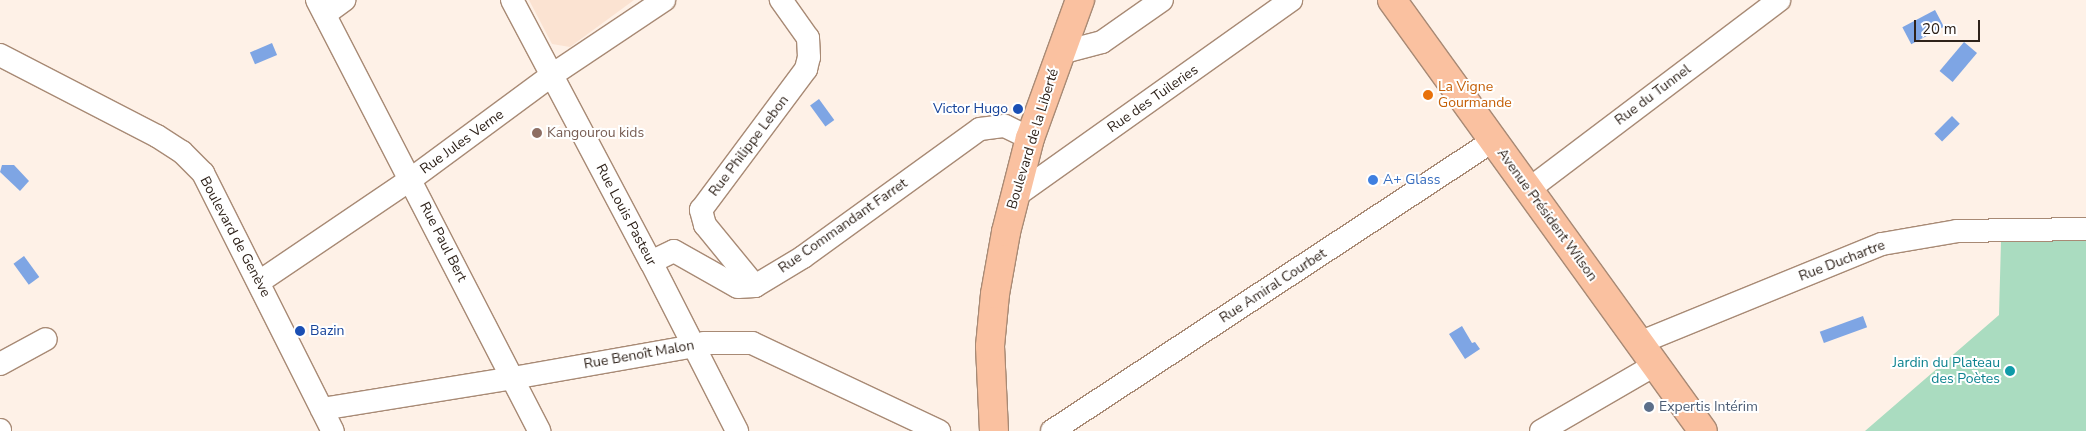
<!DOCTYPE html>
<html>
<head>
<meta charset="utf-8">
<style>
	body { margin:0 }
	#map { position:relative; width:2086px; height:431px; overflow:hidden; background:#fef1e7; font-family:"Nunito Sans",sans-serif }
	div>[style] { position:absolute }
	.built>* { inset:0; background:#fbe3d2 }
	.green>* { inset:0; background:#aadcc0 }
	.water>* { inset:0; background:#7ea5e4; transform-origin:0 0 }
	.roads { filter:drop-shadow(1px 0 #a88a75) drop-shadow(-1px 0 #a88a75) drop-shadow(0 1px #a88a75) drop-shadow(0 -1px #a88a75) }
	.minor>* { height:22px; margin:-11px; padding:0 11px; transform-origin:11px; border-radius:11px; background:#fff }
	.major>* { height:28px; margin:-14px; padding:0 14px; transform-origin:14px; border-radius:14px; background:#fac1a0 }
	.dots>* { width:14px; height:14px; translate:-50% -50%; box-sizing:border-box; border:2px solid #fff; border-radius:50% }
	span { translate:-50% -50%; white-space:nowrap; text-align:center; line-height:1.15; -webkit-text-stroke:4px #fff; paint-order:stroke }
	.food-label { font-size:14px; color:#c56008 }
	.left { translate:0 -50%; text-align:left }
	.street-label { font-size:14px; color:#2e221a }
	.transit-label { font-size:14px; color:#164399 }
	.right { translate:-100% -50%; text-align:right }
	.education-label { font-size:14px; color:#785e54 }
	.shop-label { font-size:14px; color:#366cbe }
	.culture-label { font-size:14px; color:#0d838f }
	.service-label { font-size:14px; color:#4e5e75 }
	.scale { position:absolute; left:1914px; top:20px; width:66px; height:22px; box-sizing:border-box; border:2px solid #2e221a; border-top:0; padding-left:6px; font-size:15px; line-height:18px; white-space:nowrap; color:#2e221a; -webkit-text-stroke:4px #fff; paint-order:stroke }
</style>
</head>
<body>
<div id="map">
	<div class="built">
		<div style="clip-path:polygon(529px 0,634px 0,570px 47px,552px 44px)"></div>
	</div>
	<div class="green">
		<div style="clip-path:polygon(2086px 237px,2086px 431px,1865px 431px,1999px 315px,2001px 241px)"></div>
	</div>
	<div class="water">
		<div style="left:1935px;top:10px;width:19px;height:37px;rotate:62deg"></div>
		<div style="left:1964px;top:42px;width:17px;height:38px;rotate:40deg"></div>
		<div style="left:272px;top:43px;width:13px;height:24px;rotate:67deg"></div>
		<div style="left:819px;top:99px;width:26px;height:11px;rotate:54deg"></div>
		<div style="left:1952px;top:116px;width:11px;height:25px;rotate:45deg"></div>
		<div style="clip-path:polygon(2px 165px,14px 165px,29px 181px,20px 191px,0 172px)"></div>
		<div style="left:24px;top:256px;width:26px;height:13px;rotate:54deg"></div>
		<div style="left:1863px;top:316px;width:12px;height:46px;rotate:70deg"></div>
		<div style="clip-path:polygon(1462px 326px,1472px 343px,1475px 342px,1480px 349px,1465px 359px,1449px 334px)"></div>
	</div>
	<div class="roads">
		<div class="minor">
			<div style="left:317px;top:0;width:485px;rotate:62.7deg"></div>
			<div style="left:512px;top:0;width:297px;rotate:62.1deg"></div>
			<div style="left:651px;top:262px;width:190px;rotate:63deg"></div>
			<div style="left:325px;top:14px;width:24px;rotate:-36deg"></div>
			<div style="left:1060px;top:53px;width:43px;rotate:-14.7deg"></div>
			<div style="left:1102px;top:42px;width:73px;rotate:-35deg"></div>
			<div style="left:0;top:55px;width:177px;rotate:27.3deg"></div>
			<div style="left:157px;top:136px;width:30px;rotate:33deg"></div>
			<div style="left:182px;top:152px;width:30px;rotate:45deg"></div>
			<div style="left:203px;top:173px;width:289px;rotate:63.3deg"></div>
			<div style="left:1528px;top:190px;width:315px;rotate:-37.1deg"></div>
			<div style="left:1014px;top:197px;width:340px;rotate:-35.4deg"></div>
			<div style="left:651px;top:262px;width:25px;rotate:-26deg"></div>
			<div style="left:674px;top:251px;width:73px;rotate:29.4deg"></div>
			<div style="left:738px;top:287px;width:17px;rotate:-3deg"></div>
			<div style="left:755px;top:286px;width:56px;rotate:-31.1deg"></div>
			<div style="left:803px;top:257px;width:218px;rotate:-35.9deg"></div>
			<div style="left:980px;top:129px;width:25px;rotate:-7deg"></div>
			<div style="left:1005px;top:126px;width:28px;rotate:26deg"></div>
			<div style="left:259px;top:282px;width:184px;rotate:-34.1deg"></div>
			<div style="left:411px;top:179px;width:175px;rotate:-36.4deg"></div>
			<div style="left:552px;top:75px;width:135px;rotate:-33.8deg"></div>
			<div style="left:755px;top:286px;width:79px;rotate:-129.3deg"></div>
			<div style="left:705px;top:225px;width:16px;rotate:-105deg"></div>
			<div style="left:701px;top:210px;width:176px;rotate:-53.3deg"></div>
			<div style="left:806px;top:69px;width:12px;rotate:-76deg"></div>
			<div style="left:809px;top:57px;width:19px;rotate:-93deg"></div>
			<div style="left:808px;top:38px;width:47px;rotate:-125.4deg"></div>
			<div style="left:1639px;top:343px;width:262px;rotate:-22.2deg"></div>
			<div style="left:1882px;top:244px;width:76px;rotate:-9.8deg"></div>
			<div style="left:1957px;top:231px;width:129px;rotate:-0.9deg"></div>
			<div style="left:0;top:364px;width:52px;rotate:-28.5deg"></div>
			<div style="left:322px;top:409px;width:193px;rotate:-9.2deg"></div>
			<div style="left:513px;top:378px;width:185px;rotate:-10deg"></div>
			<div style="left:695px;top:346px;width:9px;rotate:-18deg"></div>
			<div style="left:704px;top:343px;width:48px"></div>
			<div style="left:752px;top:343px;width:207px;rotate:25.2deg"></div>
			<div style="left:0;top:430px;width:1px;rotate:90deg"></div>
			<div style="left:1052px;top:431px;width:529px;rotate:-33.36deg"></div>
			<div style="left:1541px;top:431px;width:132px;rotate:-30.1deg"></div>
		</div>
		<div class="major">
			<div style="left:1392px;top:0;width:531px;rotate:54.19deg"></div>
			<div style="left:994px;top:431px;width:85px;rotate:-92.7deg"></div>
			<div style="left:990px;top:346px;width:52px;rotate:-84.5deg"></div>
			<div style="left:995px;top:294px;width:63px;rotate:-79.9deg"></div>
			<div style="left:1006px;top:232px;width:97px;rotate:-75.7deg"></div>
			<div style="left:1030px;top:138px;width:147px;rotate:-70.1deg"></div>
		</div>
	</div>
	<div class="dots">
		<div style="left:1428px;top:95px;background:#e8710a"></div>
		<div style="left:1018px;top:109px;background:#1a4fb4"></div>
		<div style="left:537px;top:133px;background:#8d6e63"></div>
		<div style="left:1373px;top:180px;background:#3f7fe0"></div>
		<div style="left:300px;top:331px;background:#1a4fb4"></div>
		<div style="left:2010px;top:371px;background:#0f9aa8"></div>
		<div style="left:1649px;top:407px;background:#5c6f8a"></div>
	</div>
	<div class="food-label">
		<span class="left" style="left:1438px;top:95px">La Vigne<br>Gourmande</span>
	</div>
	<div class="street-label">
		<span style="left:1653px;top:95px;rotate:-37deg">Rue du Tunnel</span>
		<span style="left:1153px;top:99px;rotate:-35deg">Rue des Tuileries</span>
		<span style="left:1033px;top:139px;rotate:-73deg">Boulevard de la Liberté</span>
		<span style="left:462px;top:142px;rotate:-36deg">Rue Jules Verne</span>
		<span style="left:749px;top:146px;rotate:-53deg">Rue Philippe Lebon</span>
		<span style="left:626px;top:215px;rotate:62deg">Rue Louis Pasteur</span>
		<span style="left:1547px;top:215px;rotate:54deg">Avenue Président Wilson</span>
		<span style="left:843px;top:226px;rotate:-35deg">Rue Commandant Farret</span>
		<span style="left:235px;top:237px;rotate:62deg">Boulevard de Genève</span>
		<span style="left:443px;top:242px;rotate:63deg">Rue Paul Bert</span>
		<span style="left:1842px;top:261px;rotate:-21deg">Rue Duchartre</span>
		<span style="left:1273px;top:286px;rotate:-33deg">Rue Amiral Courbet</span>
		<span style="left:639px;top:355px;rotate:-10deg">Rue Benoît Malon</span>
	</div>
	<div class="transit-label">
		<span class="right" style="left:1008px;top:109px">Victor Hugo</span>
		<span class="left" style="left:310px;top:331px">Bazin</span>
	</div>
	<div class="education-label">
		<span class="left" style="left:547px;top:133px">Kangourou kids</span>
	</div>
	<div class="shop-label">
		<span class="left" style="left:1383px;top:180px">A+ Glass</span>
	</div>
	<div class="culture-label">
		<span class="right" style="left:2000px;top:371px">Jardin du Plateau<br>des Poètes</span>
	</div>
	<div class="service-label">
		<span class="left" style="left:1659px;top:407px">Expertis Intérim</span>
	</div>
	<div class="scale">20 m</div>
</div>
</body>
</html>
